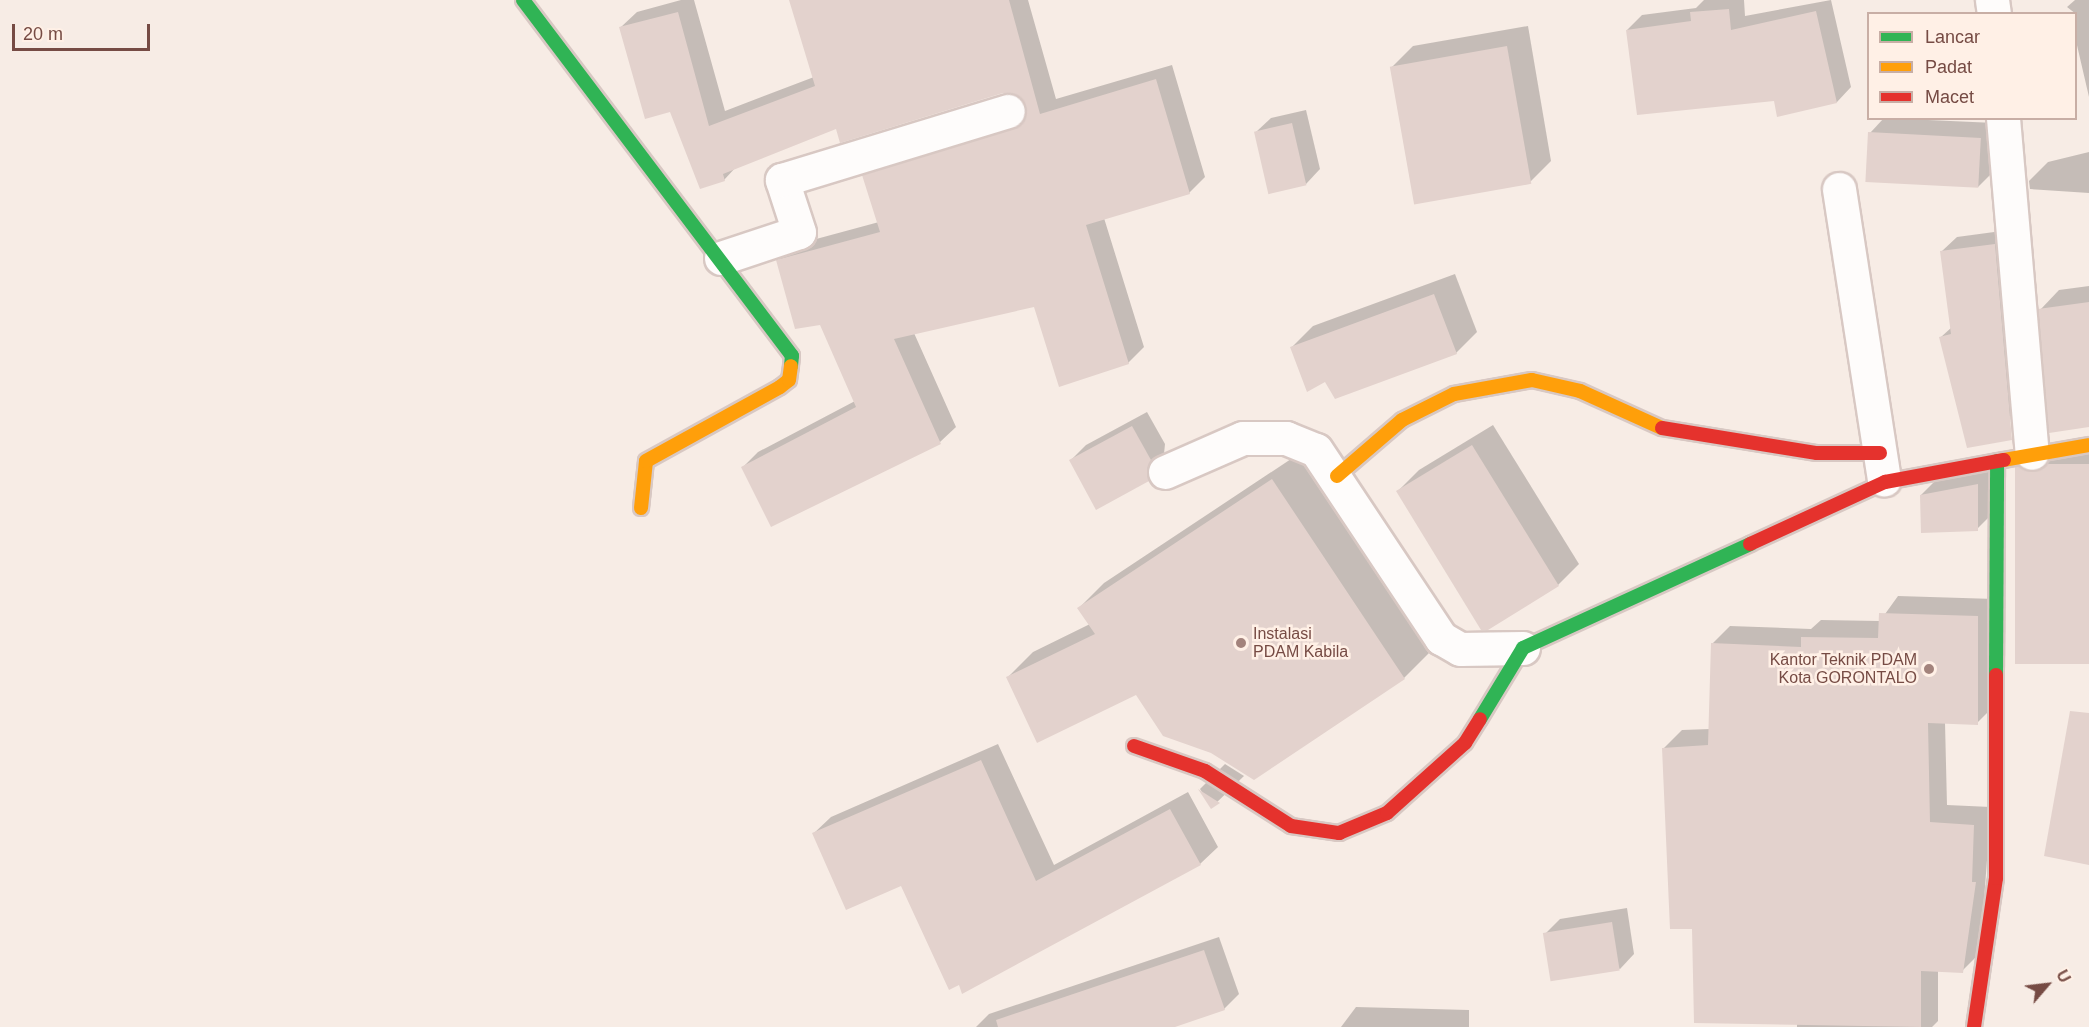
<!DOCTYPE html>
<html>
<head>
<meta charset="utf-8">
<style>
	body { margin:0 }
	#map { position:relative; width:2089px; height:1027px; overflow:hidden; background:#f7ece5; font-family:Helvetica,sans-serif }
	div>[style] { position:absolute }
	.shadow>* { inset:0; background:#0003 }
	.building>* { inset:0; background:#e3d2cd; transform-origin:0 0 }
	.roads { filter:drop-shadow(2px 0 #d8c8c3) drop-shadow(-2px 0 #d8c8c3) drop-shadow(0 2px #d8c8c3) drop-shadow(0 -2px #d8c8c3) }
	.street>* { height:33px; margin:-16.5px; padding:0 16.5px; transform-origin:16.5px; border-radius:16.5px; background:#fefcfb }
	.fast>* { height:14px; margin:-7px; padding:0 7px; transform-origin:7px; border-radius:7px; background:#30b455 }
	.slow>* { height:14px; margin:-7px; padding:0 7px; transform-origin:7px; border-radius:7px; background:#ff9f0a }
	.jam>* { height:14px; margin:-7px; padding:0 7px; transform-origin:7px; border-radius:7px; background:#e5322d }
	.dots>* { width:16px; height:16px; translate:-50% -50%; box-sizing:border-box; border:3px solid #fff0e6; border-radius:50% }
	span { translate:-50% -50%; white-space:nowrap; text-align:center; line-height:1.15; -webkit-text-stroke:5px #fff0e6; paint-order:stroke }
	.poi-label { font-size:16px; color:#764b44 }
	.left { translate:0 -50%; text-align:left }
	.right { translate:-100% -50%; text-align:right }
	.legend { position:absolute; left:1867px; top:12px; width:210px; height:108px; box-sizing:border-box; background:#fff0e6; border:2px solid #c8aea5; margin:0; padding:8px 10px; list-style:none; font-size:18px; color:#764b44 }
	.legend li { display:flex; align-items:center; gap:12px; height:30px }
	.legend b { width:30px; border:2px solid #c8aea5 }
	.north { position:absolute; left:2017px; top:955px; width:60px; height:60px; -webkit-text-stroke:4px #fff0e6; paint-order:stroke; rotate:62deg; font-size:16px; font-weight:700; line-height:24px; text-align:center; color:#764b44 }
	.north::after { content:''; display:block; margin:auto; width:21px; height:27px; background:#764b44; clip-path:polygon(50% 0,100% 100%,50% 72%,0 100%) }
	.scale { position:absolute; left:12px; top:24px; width:138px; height:27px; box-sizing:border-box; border:3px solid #764b44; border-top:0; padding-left:8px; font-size:18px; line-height:21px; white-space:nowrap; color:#764b44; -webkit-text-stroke:4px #fff0e6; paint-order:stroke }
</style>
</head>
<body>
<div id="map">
	<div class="shadow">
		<div style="clip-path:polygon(681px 0,694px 0,725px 111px,814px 77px,794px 0,1028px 0,1056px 99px,1172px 65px,1205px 177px,1189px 193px,1104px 218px,1144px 347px,1128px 363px,1035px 306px,914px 333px,956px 427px,940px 442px,743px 467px,758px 452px,855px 401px,821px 323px,778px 261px,794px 245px,879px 222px,864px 175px,880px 160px,1025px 115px,1028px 106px,1021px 96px,1003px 91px,837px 127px,737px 166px,724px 180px,671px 110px,621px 27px,637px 12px)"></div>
		<div style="clip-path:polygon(1704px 0,1744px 0,1745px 16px,1831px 0,1851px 87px,1837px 102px,1775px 99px,1627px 30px,1642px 15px,1696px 8px)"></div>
		<div style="clip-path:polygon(2075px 0,2089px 0,2089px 97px,2076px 41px,2076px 14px,2067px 7px)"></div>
		<div style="clip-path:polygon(1528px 26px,1551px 161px,1530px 182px,1392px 67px,1413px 46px)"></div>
		<div style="clip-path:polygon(1306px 110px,1320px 169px,1306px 184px,1256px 132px,1271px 118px)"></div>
		<div style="clip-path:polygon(1884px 118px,1995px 123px,1993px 172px,1978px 187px,1870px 133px)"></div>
		<div style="clip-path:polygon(2089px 152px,2089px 193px,2030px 189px,2029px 181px,2048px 162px)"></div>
		<div style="clip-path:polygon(2009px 230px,2024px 402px,2009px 417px,1941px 337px,1952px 327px,1942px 251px,1957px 237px)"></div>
		<div style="clip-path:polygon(1455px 274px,1477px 332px,1456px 353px,1326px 380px,1292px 347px,1313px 326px)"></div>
		<div style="clip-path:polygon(2089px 286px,2089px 406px,2040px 310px,2059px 290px)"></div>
		<div style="clip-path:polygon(1147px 412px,1165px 444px,1163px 464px,1148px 480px,1071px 460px,1086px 445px)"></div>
		<div style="clip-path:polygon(1493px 425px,1579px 564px,1558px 585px,1398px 491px,1419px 470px)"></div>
		<div style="clip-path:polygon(2089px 449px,2089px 662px,2017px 478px,2036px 459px)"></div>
		<div style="clip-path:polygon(1297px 455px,1429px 653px,1404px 678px,1136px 694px,1008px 677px,1033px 652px,1090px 624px,1079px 608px,1104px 583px)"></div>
		<div style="clip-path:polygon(1992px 470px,1992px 514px,1977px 529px,1921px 495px,1936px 480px)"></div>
		<div style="clip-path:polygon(1898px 596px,1995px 599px,1995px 705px,1977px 723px,1945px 722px,1947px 805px,1991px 807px,1980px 953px,1962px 971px,1938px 970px,1938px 1021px,1932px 1027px,1797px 1027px,1797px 1020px,1693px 928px,1664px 748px,1682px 730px,1710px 729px,1712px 644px,1730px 626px,1811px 629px,1821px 620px,1880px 621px)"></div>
		<div style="clip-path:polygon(998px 744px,1054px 865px,1188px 792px,1218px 847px,1200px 864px,960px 983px,902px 884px,813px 834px,831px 817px)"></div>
		<div style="clip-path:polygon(1225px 764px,1244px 776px,1212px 807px,1200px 789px)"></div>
		<div style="clip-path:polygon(1627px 908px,1634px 954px,1620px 969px,1545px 934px,1560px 919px)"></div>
		<div style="clip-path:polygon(1219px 937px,1239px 994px,1224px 1009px,1170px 1027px,976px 1027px,989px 1014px)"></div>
		<div style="clip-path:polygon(1356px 1007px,1469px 1010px,1469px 1027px,1341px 1027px)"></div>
	</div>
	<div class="building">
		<div style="clip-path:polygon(789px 0,1009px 0,1040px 114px,1156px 79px,1190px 194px,1086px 225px,1129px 364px,1059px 387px,1034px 307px,894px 339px,941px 444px,771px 527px,741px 467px,856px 407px,820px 325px,795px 329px,776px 260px,880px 232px,862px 175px,1013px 129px,1026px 115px,1021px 98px,1003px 93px,840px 143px,836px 129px,723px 174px,725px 181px,700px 189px,670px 112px,645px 119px,619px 27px,678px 12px,709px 126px,815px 86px)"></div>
		<div style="clip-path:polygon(1729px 9px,1731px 30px,1816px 11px,1837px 103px,1777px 117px,1774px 101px,1637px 115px,1626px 30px,1691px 21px,1690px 12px)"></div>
		<div style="left:1507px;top:46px;width:140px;height:119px;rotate:80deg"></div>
		<div style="left:1292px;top:123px;width:64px;height:39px;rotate:77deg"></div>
		<div style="left:1868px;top:132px;width:113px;height:50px;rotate:3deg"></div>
		<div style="clip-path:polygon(1995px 244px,2012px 440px,1967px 448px,1939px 337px,1951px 334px,1940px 251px)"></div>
		<div style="clip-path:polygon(1434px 294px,1457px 354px,1335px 399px,1325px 382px,1307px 392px,1290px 347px)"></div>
		<div style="clip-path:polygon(2089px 302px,2089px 427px,2049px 433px,2038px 309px)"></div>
		<div style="clip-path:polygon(1132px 426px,1151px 460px,1149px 481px,1096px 510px,1069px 460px)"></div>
		<div style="clip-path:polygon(1472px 445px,1559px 586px,1488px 630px,1481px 630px,1396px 491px)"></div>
		<div style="left:2089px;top:464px;width:200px;height:74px;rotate:90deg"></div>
		<div style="clip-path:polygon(1272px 479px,1405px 679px,1254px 780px,1211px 753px,1163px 736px,1136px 695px,1037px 743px,1006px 677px,1095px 634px,1077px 608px)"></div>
		<div style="clip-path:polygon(1978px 484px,1978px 531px,1921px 533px,1920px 495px)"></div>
		<div style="clip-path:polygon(1879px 613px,1978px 616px,1978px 725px,1928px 723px,1930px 822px,1974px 825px,1972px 882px,1976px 882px,1963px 973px,1921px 971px,1921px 1027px,1694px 1023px,1692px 929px,1670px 929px,1662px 748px,1708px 745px,1711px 643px,1801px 647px,1801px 637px,1878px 638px)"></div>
		<div style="clip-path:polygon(2070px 711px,2089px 713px,2089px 865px,2044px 856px)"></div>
		<div style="clip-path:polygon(981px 760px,1036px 881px,1170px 809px,1201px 865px,962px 994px,959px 985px,949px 990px,901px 886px,846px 910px,812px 833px)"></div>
		<div style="clip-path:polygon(1198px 789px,1220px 803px,1211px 809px)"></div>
		<div style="left:1612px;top:922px;width:49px;height:70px;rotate:81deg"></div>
		<div style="clip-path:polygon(1204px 950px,1225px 1010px,1175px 1027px,998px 1027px,996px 1020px)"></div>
	</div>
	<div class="roads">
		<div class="street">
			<div style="left:1992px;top:0;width:14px;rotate:82deg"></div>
			<div style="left:2003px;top:118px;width:336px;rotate:85.1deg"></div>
			<div style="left:1839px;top:189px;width:294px;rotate:81.2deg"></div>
			<div style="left:721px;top:258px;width:82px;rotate:-18.4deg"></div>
			<div style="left:799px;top:232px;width:55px;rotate:-108.1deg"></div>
			<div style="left:782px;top:180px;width:236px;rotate:-17deg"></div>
			<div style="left:1165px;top:472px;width:85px;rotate:-23.6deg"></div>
			<div style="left:1243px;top:438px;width:43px"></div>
			<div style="left:1286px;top:438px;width:32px;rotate:22deg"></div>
			<div style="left:1316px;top:450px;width:226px;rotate:56.4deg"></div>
			<div style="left:1441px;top:638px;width:22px;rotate:30deg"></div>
			<div style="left:1460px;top:649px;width:63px;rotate:-0.9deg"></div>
		</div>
		<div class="fast">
			<div style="left:523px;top:0;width:446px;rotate:52.9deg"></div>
			<div style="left:792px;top:356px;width:10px;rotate:96deg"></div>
			<div style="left:1996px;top:675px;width:214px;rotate:-89.7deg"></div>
			<div style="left:1480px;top:719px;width:83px;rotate:-58.8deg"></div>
			<div style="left:1523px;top:648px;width:250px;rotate:-24.6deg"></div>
		</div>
		<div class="slow">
			<div style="left:2004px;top:460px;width:86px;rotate:-10deg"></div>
			<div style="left:1337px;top:476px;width:86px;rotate:-40.7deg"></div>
			<div style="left:1402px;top:420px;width:58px;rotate:-26.6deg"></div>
			<div style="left:1454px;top:394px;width:79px;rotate:-10.2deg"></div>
			<div style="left:1532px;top:380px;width:49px;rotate:12.9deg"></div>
			<div style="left:1580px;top:391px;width:90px;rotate:24.3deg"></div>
			<div style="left:641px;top:508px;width:47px;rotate:-83.9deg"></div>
			<div style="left:646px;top:461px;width:153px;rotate:-28.9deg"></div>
			<div style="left:780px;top:387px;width:11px;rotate:-38deg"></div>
			<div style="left:789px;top:380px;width:14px;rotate:-82deg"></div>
		</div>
		<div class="jam">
			<div style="left:1662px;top:428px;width:157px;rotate:9.2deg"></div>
			<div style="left:1817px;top:453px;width:63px"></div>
			<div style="left:1750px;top:544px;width:149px;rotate:-24.7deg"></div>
			<div style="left:1885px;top:482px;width:121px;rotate:-10.5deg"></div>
			<div style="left:1134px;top:746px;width:75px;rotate:19.4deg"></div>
			<div style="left:1205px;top:771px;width:102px;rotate:32.6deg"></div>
			<div style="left:1291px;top:826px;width:49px;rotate:8.3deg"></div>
			<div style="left:1339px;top:833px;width:52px;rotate:-22.6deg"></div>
			<div style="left:1387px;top:813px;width:105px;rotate:-41.9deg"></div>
			<div style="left:1465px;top:743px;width:28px;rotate:-58deg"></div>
			<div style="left:1974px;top:1027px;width:151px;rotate:-81.6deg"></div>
			<div style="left:1996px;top:878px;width:203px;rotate:-90deg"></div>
		</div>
	</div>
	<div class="dots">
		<div style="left:1241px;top:643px;background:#a3837c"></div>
		<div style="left:1929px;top:669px;background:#a3837c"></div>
	</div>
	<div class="poi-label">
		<span class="left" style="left:1253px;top:643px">Instalasi<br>PDAM Kabila</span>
		<span class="right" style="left:1917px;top:669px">Kantor Teknik PDAM<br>Kota GORONTALO</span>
	</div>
	<ul class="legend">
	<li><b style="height:8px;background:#30b455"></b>Lancar</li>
	<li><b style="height:8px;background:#ff9f0a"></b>Padat</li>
	<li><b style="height:8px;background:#e5322d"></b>Macet</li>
	</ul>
	<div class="north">U</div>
	<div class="scale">20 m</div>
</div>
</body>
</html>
